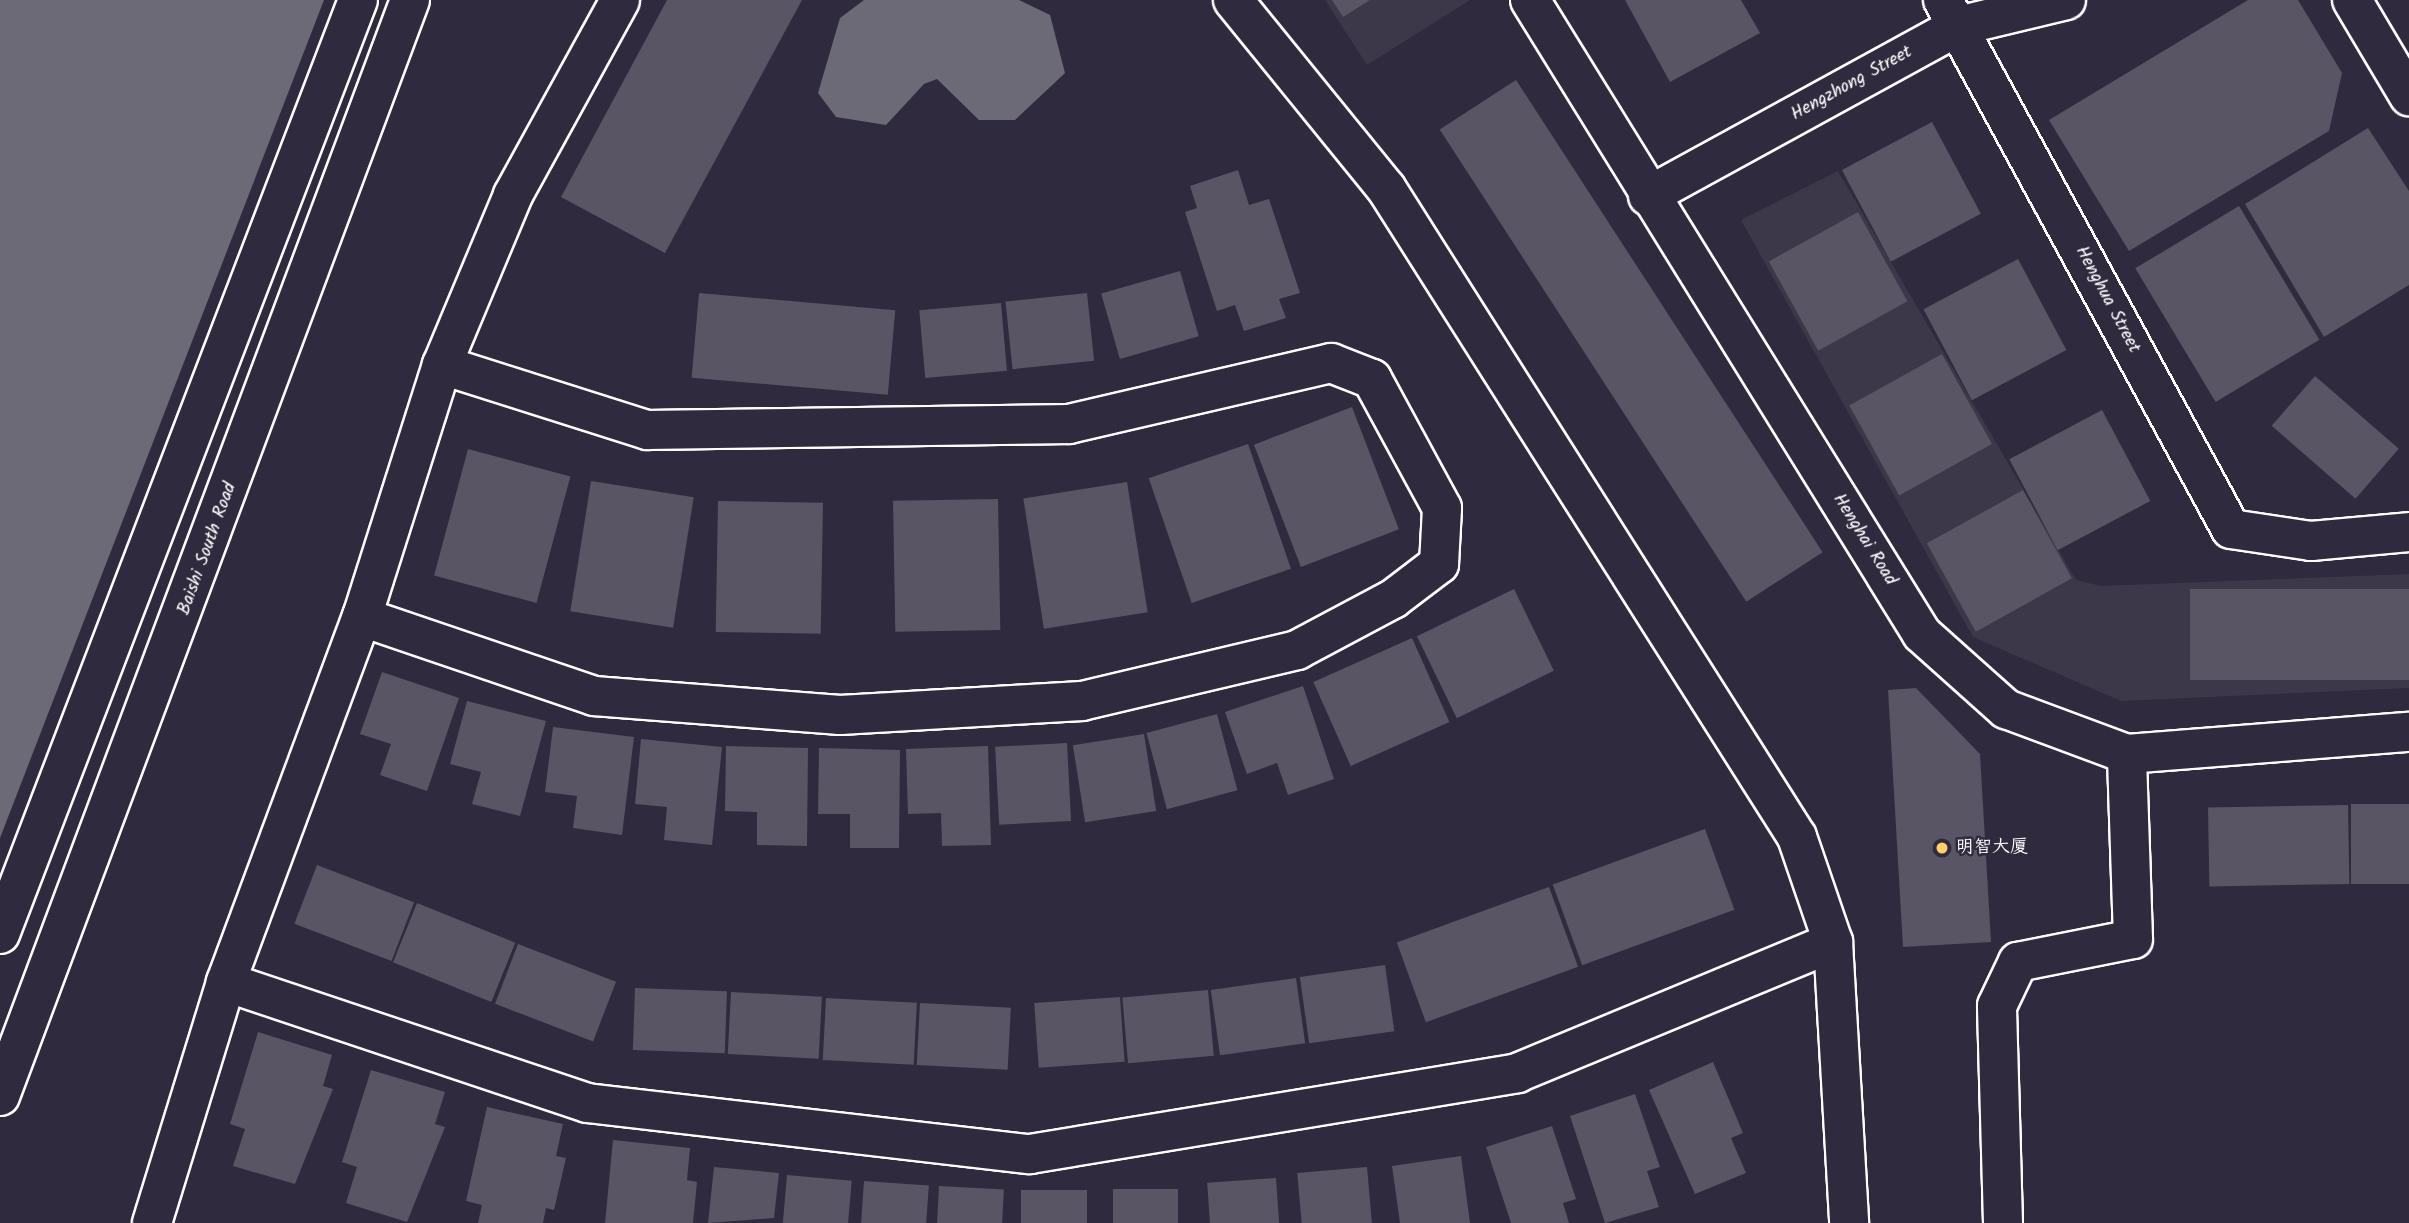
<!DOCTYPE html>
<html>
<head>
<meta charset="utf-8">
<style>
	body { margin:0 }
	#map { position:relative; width:2409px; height:1223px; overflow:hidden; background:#2f2a3d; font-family:Kalam,"LXGW WenKai TC",sans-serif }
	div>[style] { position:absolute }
	.built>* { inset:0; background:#3c3749 }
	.water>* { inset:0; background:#6d6a77 }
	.building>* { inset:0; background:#595564; transform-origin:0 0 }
	.roads { filter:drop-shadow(2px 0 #fff) drop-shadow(-2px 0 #fff) drop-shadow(0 2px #fff) drop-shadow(0 -2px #fff) }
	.minor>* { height:38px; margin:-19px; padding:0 19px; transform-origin:19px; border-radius:19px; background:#2f2a3d }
	.major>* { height:38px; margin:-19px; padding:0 19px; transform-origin:19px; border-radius:19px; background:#2f2a3d }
	.dots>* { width:19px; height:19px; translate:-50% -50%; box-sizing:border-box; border:4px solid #2f2a3d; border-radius:50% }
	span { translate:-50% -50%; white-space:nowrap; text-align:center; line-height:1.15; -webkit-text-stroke:5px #2f2a3d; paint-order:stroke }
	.street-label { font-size:18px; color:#fff }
	.poi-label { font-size:18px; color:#fff }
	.left { translate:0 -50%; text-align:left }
</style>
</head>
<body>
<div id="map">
	<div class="built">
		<div style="clip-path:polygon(1325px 0,1470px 0,1367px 65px)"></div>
		<div style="clip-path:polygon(1838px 171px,2076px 580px,2101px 586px,2409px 574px,2409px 688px,2121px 701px,1973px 637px,1741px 220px)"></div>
	</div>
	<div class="water">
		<div style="clip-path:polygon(0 0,324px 0,0 838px)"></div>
		<div style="clip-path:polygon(864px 0,1019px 0,1050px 15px,1065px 73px,1015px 120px,979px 120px,937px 79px,924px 84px,886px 125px,836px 117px,818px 93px,840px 18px)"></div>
	</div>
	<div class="building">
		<div style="clip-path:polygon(667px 0,802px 0,665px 253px,561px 197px)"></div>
		<div style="clip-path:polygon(1332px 0,1370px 0,1343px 17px)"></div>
		<div style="clip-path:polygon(1625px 0,1741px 0,1760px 33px,1670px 82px)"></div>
		<div style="clip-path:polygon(2248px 0,2298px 0,2342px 73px,2329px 131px,2129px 251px,2049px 120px)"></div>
		<div style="left:1516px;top:80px;width:563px;height:91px;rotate:57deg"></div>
		<div style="left:1932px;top:122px;width:104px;height:102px;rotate:62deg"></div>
		<div style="clip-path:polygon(2368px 128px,2409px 191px,2409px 285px,2324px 337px,2245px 204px)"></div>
		<div style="clip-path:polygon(1238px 170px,1249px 205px,1269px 199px,1300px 293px,1279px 299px,1286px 318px,1244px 331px,1235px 305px,1217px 311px,1185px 212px,1197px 208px,1190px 186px)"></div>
		<div style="left:2239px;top:206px;width:156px;height:121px;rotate:59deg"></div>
		<div style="left:1858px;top:212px;width:102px;height:102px;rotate:61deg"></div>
		<div style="left:2018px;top:259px;width:103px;height:107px;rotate:62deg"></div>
		<div style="left:1180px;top:271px;width:68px;height:82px;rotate:74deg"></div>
		<div style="left:699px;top:293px;width:197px;height:85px;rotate:5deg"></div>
		<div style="left:1087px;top:293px;width:68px;height:82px;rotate:84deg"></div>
		<div style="left:1001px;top:303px;width:68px;height:82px;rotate:85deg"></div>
		<div style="left:1942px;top:354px;width:103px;height:106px;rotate:61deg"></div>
		<div style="left:2315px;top:376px;width:111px;height:66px;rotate:41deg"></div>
		<div style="left:1352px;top:407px;width:131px;height:105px;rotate:69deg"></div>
		<div style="left:2102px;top:410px;width:103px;height:105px;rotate:62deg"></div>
		<div style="left:1248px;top:444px;width:132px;height:105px;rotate:71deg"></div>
		<div style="left:468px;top:449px;width:106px;height:131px;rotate:15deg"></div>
		<div style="left:591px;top:481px;width:104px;height:132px;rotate:9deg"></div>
		<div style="left:1127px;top:482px;width:132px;height:105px;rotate:81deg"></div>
		<div style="left:2023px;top:490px;width:101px;height:110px;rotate:61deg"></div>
		<div style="left:998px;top:499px;width:131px;height:105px;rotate:89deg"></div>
		<div style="left:718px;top:501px;width:105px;height:131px;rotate:1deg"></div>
		<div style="left:1514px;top:589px;width:91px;height:108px;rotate:64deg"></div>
		<div style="left:2409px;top:589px;width:91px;height:219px;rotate:90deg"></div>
		<div style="left:1412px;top:638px;width:92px;height:108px;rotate:66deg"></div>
		<div style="clip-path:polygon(382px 672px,459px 698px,427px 791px,380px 775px,391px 744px,360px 734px)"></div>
		<div style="clip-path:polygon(1303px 686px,1334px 779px,1288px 795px,1277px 763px,1247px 774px,1225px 712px)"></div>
		<div style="clip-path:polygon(1916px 688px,1980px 754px,1991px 942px,1903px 947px,1888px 690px)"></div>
		<div style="clip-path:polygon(467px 701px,546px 721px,520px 816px,472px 804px,481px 772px,450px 764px)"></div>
		<div style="left:1217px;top:714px;width:79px;height:73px;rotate:75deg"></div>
		<div style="clip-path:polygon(553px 727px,634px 737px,622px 835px,573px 828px,577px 796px,545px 792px)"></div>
		<div style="left:1144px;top:734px;width:78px;height:72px;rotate:81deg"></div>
		<div style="clip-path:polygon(641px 739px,722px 747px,712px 845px,664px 840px,667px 807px,635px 804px)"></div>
		<div style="left:1067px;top:743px;width:78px;height:72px;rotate:87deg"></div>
		<div style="clip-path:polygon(726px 746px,808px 748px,807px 846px,757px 845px,757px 812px,725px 811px)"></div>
		<div style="clip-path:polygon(988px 746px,991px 845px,942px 846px,941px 813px,908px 814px,906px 749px)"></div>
		<div style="clip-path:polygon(819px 748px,900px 750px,899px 848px,850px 848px,850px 814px,818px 814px)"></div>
		<div style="left:2409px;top:804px;width:80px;height:58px;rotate:90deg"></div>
		<div style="left:2348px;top:805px;width:79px;height:140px;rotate:89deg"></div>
		<div style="left:1705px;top:829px;width:86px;height:162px;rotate:70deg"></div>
		<div style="left:317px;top:865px;width:104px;height:63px;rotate:21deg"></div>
		<div style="left:1549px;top:887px;width:85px;height:162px;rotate:70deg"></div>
		<div style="left:417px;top:903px;width:106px;height:64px;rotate:22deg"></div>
		<div style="left:518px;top:944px;width:105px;height:64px;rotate:21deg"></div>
		<div style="left:1385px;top:965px;width:67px;height:86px;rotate:82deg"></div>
		<div style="left:1296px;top:978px;width:66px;height:86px;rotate:82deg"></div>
		<div style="left:635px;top:988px;width:92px;height:62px;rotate:2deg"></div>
		<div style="left:1208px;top:990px;width:66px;height:86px;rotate:85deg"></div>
		<div style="left:731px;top:992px;width:91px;height:62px;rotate:3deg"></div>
		<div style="left:1120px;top:997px;width:65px;height:86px;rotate:86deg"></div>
		<div style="left:826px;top:998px;width:91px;height:62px;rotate:3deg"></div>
		<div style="left:920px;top:1003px;width:91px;height:62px;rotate:3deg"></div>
		<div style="clip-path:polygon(258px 1032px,332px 1055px,323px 1086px,333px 1089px,295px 1184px,233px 1166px,245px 1129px,230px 1124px)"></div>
		<div style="clip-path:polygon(1713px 1062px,1743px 1133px,1731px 1138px,1746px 1173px,1695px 1194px,1649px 1090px)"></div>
		<div style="clip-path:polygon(371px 1070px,445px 1092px,435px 1124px,445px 1127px,407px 1222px,346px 1203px,357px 1167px,342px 1162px)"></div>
		<div style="clip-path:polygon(1635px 1094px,1660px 1167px,1647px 1171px,1659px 1207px,1605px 1223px,1570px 1116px)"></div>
		<div style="clip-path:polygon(487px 1107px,563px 1124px,556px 1156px,566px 1158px,554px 1210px,546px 1208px,543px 1223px,478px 1223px,482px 1205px,466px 1201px)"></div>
		<div style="clip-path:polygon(1552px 1126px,1576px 1199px,1563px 1203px,1569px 1223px,1511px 1223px,1486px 1147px)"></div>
		<div style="clip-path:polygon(613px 1140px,690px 1148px,687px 1180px,697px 1182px,693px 1223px,605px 1223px)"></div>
		<div style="clip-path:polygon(1461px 1156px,1470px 1223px,1400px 1223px,1392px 1166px)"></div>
		<div style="clip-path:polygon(714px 1167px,779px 1173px,774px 1218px,708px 1223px)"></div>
		<div style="left:1367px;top:1167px;width:56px;height:70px;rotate:85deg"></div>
		<div style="left:787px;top:1175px;width:65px;height:48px;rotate:5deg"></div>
		<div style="left:1276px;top:1178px;width:45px;height:69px;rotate:86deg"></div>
		<div style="left:864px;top:1181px;width:65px;height:42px;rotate:4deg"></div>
		<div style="left:939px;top:1186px;width:65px;height:37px;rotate:3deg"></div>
		<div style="left:1113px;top:1189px;width:65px;height:34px"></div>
		<div style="left:1021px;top:1190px;width:66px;height:33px"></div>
	</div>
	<div class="roads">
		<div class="minor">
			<div style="left:1233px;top:0;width:242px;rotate:50.9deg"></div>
			<div style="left:1386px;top:188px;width:768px;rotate:57.65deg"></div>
			<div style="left:1797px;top:837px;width:111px;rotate:71.1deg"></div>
			<div style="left:1833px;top:942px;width:281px;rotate:86.7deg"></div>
			<div style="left:1530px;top:0;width:745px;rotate:58.27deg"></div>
			<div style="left:1922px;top:634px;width:113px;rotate:41.8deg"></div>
			<div style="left:2006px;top:709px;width:129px;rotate:20.4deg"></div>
			<div style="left:2127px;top:754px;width:283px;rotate:-4.5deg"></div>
			<div style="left:1943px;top:0;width:602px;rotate:61.44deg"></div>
			<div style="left:2231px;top:529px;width:81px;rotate:8.5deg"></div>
			<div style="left:2311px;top:541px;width:98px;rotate:-5.2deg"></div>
			<div style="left:2352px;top:0;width:112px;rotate:59.3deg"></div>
			<div style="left:1648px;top:196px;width:354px;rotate:-28.7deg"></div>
			<div style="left:1958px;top:26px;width:111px;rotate:-13.5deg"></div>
			<div style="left:362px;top:617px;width:245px;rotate:18.8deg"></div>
			<div style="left:594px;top:696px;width:247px;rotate:4.4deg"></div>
			<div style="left:840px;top:715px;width:242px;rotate:-3.3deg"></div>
			<div style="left:1082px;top:701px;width:221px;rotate:-13.3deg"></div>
			<div style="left:1297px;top:650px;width:109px;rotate:-28deg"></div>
			<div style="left:1393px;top:599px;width:58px;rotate:-37.3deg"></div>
			<div style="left:1439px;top:564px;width:56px;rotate:-86.9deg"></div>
			<div style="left:1442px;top:508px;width:147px;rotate:-118.5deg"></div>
			<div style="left:1372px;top:379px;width:44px;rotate:-158.7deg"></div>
			<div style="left:1331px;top:363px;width:269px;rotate:166.9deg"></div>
			<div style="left:1069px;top:424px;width:422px;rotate:179.2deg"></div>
			<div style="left:647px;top:430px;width:215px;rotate:-162.4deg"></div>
			<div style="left:226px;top:982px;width:381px;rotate:18.5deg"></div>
			<div style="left:587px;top:1103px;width:446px;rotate:6.6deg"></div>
			<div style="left:1030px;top:1154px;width:494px;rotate:-9.4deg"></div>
			<div style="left:1517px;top:1073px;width:342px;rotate:-22.5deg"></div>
			<div style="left:152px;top:1223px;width:252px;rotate:-72.9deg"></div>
			<div style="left:226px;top:982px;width:390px;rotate:-69.6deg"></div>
			<div style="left:362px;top:617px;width:264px;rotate:-72.4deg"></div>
			<div style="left:442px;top:365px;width:184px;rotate:-67.3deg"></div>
			<div style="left:513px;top:195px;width:222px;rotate:-61.2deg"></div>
			<div style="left:2003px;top:1223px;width:217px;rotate:-91.6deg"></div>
			<div style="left:1997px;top:1006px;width:49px;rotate:-64.5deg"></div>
			<div style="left:2018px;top:962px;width:117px;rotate:-11.3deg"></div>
			<div style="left:2133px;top:939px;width:185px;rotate:-91.9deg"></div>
		</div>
		<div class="major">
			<div style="left:0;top:934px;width:1000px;rotate:-69.03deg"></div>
			<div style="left:0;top:1096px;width:1170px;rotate:-69.49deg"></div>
		</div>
	</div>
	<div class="dots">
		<div style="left:1942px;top:848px;background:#ffd166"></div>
	</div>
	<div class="street-label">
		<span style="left:1852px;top:84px;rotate:-29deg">Hengzhong Street</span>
		<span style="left:2107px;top:300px;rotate:62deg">Henghua Street</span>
		<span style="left:1864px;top:540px;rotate:58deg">Henghai Road</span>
		<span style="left:208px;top:549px;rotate:-70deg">Baishi South Road</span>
	</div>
	<div class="poi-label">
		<span class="left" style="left:1956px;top:848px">明智大厦</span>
	</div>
</div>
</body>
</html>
